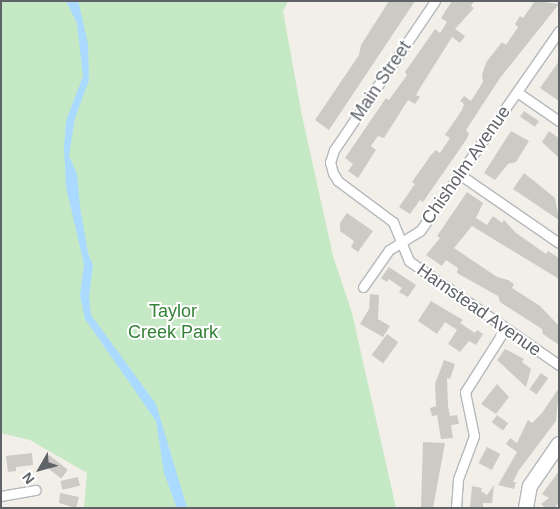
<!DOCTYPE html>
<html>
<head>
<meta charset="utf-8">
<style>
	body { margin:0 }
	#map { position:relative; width:560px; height:509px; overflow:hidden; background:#f1efe8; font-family:Arial,sans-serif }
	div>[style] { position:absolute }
	.green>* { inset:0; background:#c5e8c5 }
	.water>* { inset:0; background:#aadaff }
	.building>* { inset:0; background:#cccac5; transform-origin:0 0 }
	.roads { filter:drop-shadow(1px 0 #b5b8bc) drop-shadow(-1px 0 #b5b8bc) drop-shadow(0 1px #b5b8bc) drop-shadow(0 -1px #b5b8bc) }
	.street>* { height:9px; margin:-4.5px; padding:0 4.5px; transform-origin:4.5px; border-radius:4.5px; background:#fff }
	.secondary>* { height:14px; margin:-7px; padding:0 7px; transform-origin:7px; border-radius:7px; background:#fff }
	span { translate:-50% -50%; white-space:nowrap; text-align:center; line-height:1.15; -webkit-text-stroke:4px #fff; paint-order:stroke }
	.street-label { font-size:18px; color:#5f6368 }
	.park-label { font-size:18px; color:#348238 }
	.frame { position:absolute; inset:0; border:2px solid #5f6368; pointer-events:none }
	.north { position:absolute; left:15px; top:444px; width:50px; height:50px; -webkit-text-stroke:4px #fff; paint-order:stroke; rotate:232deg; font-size:14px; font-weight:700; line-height:20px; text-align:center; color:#5f6368 }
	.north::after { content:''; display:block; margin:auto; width:18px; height:22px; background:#5f6368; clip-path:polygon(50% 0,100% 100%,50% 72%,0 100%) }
</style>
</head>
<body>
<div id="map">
	<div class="green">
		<div style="clip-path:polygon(1px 1px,288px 1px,283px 11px,301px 111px,333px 256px,352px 313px,396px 508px,84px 508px,87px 473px,30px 440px,1px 433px)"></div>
	</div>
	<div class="water">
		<div style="clip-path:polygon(66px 1px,78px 1px,79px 4px,88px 44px,89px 80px,75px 118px,69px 156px,77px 174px,80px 207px,88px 253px,93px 265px,89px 297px,91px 315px,156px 404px,187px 508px,177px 508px,164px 473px,156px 421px,85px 319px,80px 295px,84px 264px,66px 187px,64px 147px,66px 121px,83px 76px,77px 23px)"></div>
	</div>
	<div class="building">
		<div style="clip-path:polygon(389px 1px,415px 1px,329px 130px,315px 120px,359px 55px,361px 45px)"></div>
		<div style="clip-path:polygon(452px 1px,474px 1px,471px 6px,474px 8px,455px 29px,465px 36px,460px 43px,452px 37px,420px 88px,416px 95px,420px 97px,415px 104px,408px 100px,384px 138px,378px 136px,371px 146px,376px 150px,358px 178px,348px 171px,353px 164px,345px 158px,386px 98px,389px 100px,407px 75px,405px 72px,435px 29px,440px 33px,447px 22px,441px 18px)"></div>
		<div style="clip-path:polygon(535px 1px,559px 4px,500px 78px,466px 130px,469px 134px,466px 140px,423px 202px,420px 200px,410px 214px,399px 207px,415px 184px,412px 182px,431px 155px,436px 150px,440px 153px,450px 138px,445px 135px,462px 110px,464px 104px,460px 101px,464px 96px,471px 101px,483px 82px,482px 74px,487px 61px,502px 42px,506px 45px,518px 27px,515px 24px,520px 16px,523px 18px)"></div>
		<div style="clip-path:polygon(559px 61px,559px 101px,540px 88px)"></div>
		<div style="left:524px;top:111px;width:18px;height:7px;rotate:34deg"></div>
		<div style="clip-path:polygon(511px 131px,529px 141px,516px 162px,508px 164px,495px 180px,484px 173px)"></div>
		<div style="clip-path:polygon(549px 131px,559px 138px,559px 158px,542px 142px)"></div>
		<div style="clip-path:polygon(524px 173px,555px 198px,559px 220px,513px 189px)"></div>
		<div style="clip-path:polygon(467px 192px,483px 203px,476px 218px,487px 225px,493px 216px,502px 223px,504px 220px,516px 233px,546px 254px,548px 251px,559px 258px,559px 279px,472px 226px,454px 248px,497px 277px,508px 280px,514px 284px,512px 288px,540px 306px,559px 326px,559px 345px,543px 334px,542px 329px,500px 302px,498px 296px,457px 273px,458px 268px,446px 260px,442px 266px,426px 255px,440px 238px,437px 236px)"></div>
		<div style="clip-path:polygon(347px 213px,373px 231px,358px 252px,351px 247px,354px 241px,340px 231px,340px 223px)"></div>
		<div style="clip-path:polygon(389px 267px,416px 285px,408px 297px,399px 292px,402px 288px,389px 279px,387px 282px,381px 278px)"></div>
		<div style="clip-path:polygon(370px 294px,379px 295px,378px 319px,390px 326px,383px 337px,360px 324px,369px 309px)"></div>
		<div style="clip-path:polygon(431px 301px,463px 320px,460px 323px,475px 333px,477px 330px,483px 334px,476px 345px,469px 341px,460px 352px,448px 344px,457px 330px,445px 322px,437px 334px,418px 321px)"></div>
		<div style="left:387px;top:334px;width:14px;height:26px;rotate:36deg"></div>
		<div style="clip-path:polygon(505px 349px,524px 359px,522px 362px,531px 369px,526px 387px,497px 360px)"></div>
		<div style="clip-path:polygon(444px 360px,455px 364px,450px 379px,447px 378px,448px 406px,450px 416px,457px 415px,459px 424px,451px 425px,453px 438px,441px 439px,437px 415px,432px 416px,430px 408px,436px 406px,435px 384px)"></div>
		<div style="left:541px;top:373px;width:9px;height:20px;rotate:36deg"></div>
		<div style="clip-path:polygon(497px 384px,509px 397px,496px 414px,481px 404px)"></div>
		<div style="clip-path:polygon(559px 388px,556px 421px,519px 470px,513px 482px,516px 482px,514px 489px,498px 485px,517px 452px,506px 444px,510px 438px,517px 443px,528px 420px,532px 423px,542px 413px)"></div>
		<div style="left:497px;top:415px;width:14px;height:9px;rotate:36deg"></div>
		<div style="clip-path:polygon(423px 442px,445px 443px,433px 508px,421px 508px)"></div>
		<div style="left:487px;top:447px;width:15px;height:18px;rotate:28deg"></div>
		<div style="clip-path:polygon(32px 453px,33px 465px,16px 467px,16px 471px,8px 472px,6px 456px)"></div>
		<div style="left:49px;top:455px;width:24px;height:11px;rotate:38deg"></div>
		<div style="clip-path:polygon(559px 471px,559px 502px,555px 508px,546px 508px,541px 504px,549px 498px,542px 494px)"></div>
		<div style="left:78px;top:477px;width:9px;height:18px;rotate:77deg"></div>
		<div style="clip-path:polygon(494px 485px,492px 503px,483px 503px,483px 508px,470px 508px,472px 486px,482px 488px,481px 491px,487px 495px)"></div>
		<div style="clip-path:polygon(60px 493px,79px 497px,76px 508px,59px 503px)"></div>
	</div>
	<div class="roads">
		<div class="street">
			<div style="left:435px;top:1px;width:180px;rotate:124.1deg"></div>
			<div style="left:334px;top:150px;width:13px;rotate:108deg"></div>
			<div style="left:330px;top:162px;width:11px;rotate:75deg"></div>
			<div style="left:333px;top:173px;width:9px;rotate:58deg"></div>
			<div style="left:338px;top:181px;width:69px;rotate:36.7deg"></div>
			<div style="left:393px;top:222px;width:42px;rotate:67.7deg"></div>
			<div style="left:409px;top:261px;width:183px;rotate:34.7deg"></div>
			<div style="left:517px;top:92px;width:51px;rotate:34.6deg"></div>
			<div style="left:459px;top:174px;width:121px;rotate:34.6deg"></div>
			<div style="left:363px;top:287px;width:45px;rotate:-54.9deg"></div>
			<div style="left:389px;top:250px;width:36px;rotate:-32deg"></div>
			<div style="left:420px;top:231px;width:244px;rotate:-55.2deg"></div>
			<div style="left:1px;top:496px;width:35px;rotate:-10deg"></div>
			<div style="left:456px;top:508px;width:29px;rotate:-86deg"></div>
			<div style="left:458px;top:479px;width:46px;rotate:-69.6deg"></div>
			<div style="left:474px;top:436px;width:45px;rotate:-101.6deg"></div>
			<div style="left:465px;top:392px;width:75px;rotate:-57.6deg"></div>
		</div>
		<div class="secondary">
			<div style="left:526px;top:508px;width:22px;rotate:-80deg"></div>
			<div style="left:530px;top:486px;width:51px;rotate:-55.4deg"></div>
		</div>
	</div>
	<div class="street-label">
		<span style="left:381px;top:81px;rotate:-56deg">Main Street</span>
		<span style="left:466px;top:165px;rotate:-55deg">Chisholm Avenue</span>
		<span style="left:479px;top:310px;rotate:35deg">Hamstead Avenue</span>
	</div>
	<div class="park-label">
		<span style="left:173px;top:322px">Taylor<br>Creek Park</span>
	</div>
	<div class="frame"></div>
	<div class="north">N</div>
</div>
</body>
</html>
